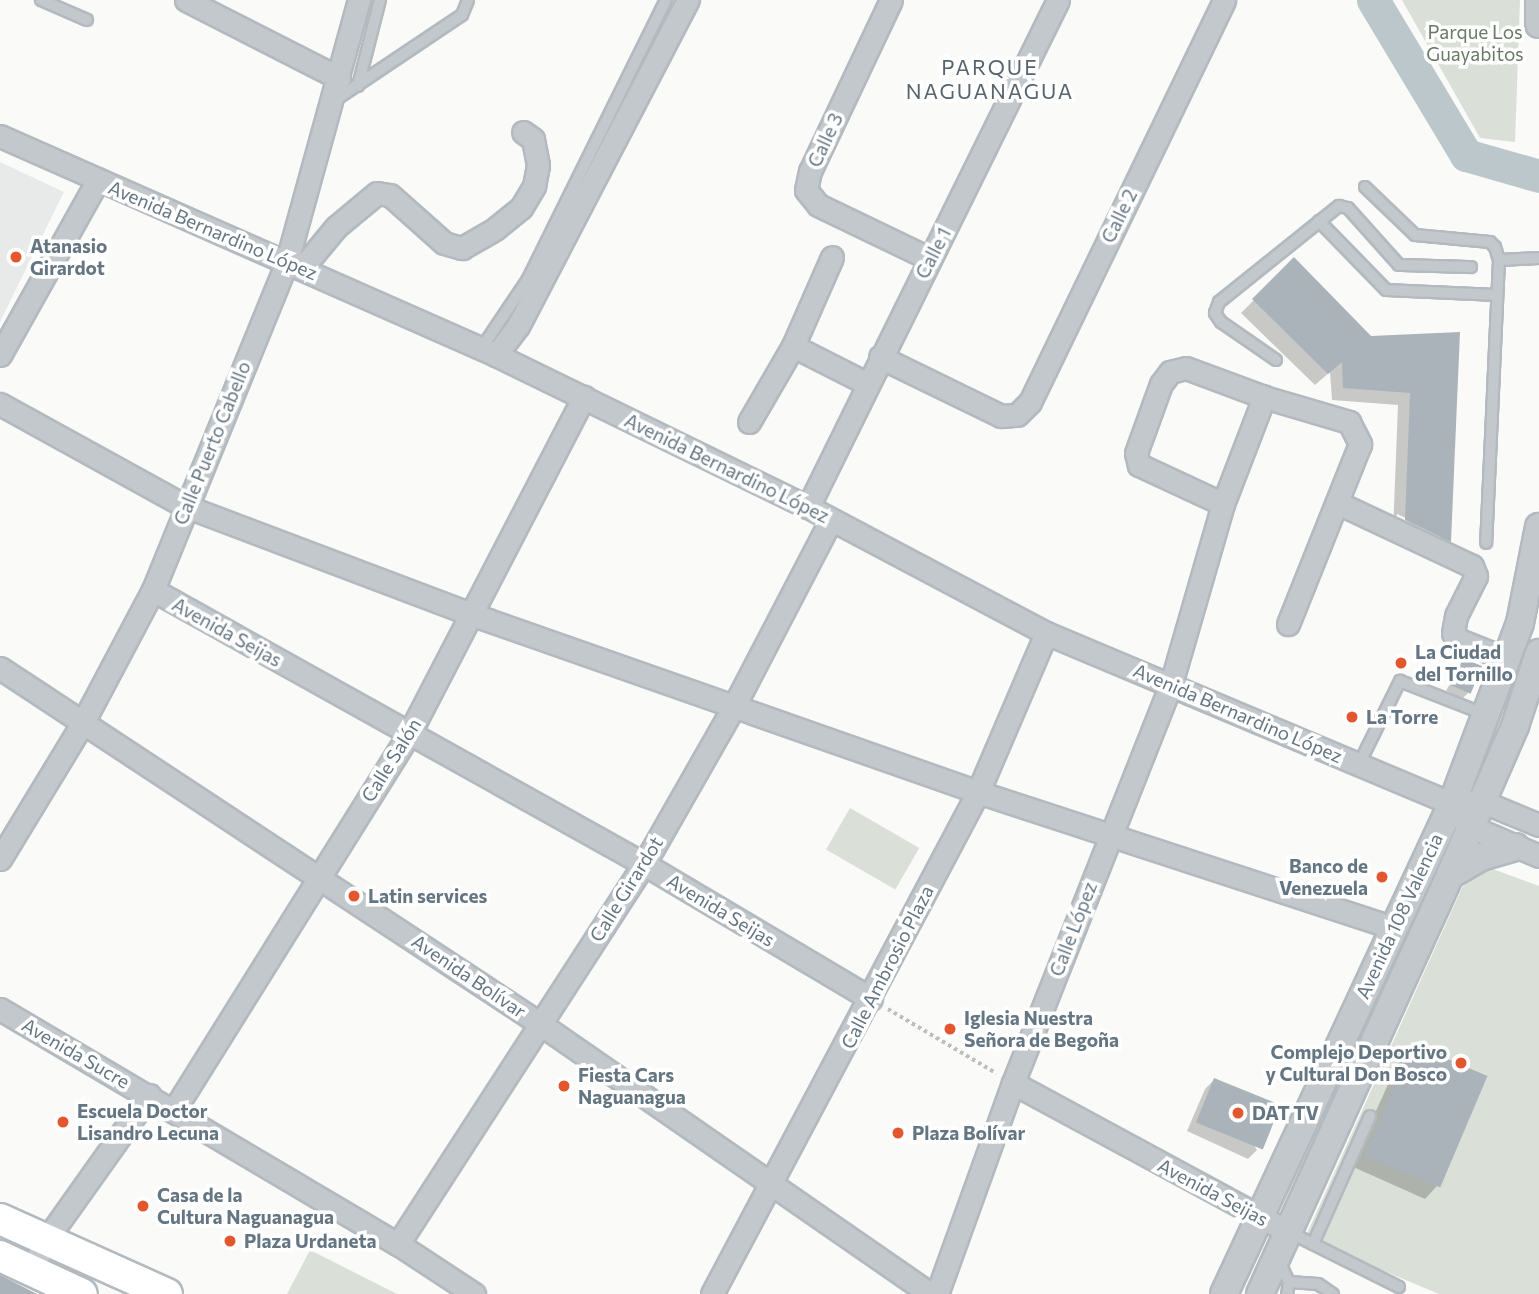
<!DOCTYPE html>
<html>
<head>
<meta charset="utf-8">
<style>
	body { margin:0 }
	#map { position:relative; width:1539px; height:1294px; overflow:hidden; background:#fafaf8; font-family:Commissioner,sans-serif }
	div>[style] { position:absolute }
	.built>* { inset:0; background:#e8e9e9 }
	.green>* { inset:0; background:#dadfd7; transform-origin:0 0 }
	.shadow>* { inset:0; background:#0003 }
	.river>* { height:33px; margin:-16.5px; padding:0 16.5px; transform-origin:16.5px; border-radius:16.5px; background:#bbc7cb }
	.building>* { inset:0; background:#aab3b9; transform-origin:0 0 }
	.path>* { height:3.5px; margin-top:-1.75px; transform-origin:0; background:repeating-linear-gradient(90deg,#bbbfc2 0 3.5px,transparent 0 7px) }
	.roads { filter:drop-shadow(2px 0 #b3babf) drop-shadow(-2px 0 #b3babf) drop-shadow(0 2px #b3babf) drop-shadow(0 -2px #b3babf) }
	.service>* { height:10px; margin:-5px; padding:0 5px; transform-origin:5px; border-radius:5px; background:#c3c8cc }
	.minor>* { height:21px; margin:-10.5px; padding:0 10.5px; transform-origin:10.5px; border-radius:10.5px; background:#c3c8cc }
	.tertiary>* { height:26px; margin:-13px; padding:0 13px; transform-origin:13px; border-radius:13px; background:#c3c8cc }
	.secondary>* { height:30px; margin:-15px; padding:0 15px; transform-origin:15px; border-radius:15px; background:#fff }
	.dots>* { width:19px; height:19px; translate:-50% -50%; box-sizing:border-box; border:4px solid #fff; border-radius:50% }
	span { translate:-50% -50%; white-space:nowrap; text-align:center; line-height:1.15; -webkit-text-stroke:7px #fff; paint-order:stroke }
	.park-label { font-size:19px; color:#687a64 }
	.street-label { font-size:19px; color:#657683 }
	.poi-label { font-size:19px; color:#657683; font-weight:700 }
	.left { translate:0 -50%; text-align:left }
	.right { translate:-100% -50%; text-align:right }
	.neighbourhood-label { font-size:21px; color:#57646e; letter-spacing:2px }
</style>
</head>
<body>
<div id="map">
	<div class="built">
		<div style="clip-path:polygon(0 162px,64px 192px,0 322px)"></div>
	</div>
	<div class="green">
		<div style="clip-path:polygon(1402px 0,1520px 0,1515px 142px,1480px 138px)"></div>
		<div style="left:850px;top:808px;width:80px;height:48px;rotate:30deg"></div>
		<div style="clip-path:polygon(1487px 867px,1539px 886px,1539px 1294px,1439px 1294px,1305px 1238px,1462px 888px,1474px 872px)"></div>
		<div style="clip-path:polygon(310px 1250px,397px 1294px,287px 1294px)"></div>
	</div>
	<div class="shadow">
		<div style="clip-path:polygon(evenodd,1294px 260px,1370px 338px,1458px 334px,1450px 541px,1438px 553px,1393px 532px,1398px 405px,1332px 400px,1330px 372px,1315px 385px,1241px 313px,1294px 260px,1397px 514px,1441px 535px,1441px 539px,1396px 518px,1397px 514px)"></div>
		<div style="clip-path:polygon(1463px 660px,1468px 693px,1463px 698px,1446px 691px)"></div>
		<div style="clip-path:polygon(1412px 1046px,1437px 1186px,1425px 1199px,1351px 1166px,1400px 1058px)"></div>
		<div style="clip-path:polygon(1214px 1080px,1257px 1150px,1248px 1159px,1187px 1131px,1205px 1089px)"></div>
	</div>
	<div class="river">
		<div style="left:1373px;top:0;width:181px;rotate:59deg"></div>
		<div style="left:1466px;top:155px;width:76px;rotate:16deg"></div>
	</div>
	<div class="building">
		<div style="clip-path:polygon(1294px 257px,1371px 336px,1460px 332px,1451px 542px,1405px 520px,1410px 393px,1343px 388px,1342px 362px,1328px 374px,1252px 299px)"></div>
		<div style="left:1463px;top:658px;width:21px;height:30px;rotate:23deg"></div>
		<div style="left:1412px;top:1044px;width:82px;height:121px;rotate:23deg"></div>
		<div style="left:1214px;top:1078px;width:72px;height:48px;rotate:22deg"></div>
		<div style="clip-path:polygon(0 1275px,37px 1294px,0 1294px)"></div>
	</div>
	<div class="path">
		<div style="left:888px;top:1009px;width:126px;rotate:30.7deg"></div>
	</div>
	<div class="roads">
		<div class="service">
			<div style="left:41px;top:0;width:50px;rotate:23.5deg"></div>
			<div style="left:358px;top:86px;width:89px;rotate:-75.7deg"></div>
			<div style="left:332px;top:102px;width:156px;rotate:-33.8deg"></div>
			<div style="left:462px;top:15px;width:16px;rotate:-68deg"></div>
			<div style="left:1365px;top:187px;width:69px;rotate:43.8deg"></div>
			<div style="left:1415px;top:235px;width:75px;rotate:5.3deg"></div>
			<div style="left:1490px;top:242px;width:7px;rotate:45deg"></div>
			<div style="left:1495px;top:247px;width:14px;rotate:73deg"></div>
			<div style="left:1499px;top:260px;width:283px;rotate:92.6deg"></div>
			<div style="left:1319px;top:221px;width:96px;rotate:45.8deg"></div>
			<div style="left:1386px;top:290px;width:111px;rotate:2.6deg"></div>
			<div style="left:1499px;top:260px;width:40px;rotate:-2.9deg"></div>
			<div style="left:481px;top:349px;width:84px;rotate:-56.1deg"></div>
			<div style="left:528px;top:279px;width:311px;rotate:-63.7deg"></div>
			<div style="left:1276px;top:360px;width:67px;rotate:-145.4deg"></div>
			<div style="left:1221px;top:322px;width:11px;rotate:-124deg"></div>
			<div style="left:1215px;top:313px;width:12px;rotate:-70deg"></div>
			<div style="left:1219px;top:302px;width:154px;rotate:-38.7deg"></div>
			<div style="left:1339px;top:206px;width:9px;rotate:13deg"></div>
			<div style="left:1348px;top:208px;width:76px;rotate:48.2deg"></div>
			<div style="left:1399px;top:265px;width:72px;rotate:1.6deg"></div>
			<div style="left:1359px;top:764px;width:93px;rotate:-63.7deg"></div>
			<div style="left:1400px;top:681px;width:90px;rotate:21.4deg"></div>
			<div style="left:1289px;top:1232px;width:123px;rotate:26.6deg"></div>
			<div style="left:1313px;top:1244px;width:140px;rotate:-66deg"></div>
			<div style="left:1279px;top:1261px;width:23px;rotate:65deg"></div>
			<div style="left:1289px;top:1282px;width:12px;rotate:99deg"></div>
			<div style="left:1289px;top:1282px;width:29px;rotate:4deg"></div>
			<div style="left:1318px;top:1284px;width:18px;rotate:34deg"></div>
		</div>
		<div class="minor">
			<div style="left:186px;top:0;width:172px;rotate:27deg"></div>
			<div style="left:891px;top:0;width:189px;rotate:115.3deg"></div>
			<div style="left:810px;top:171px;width:19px;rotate:102deg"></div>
			<div style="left:806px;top:190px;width:19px;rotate:51deg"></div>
			<div style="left:818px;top:205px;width:124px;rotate:25.7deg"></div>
			<div style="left:0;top:136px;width:542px;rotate:23.82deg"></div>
			<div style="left:496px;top:355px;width:347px;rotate:26deg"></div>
			<div style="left:808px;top:507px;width:269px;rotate:27.9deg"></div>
			<div style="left:1046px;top:633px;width:441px;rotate:22.8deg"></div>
			<div style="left:1452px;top:804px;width:29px;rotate:-6deg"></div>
			<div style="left:1481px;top:801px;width:63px;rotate:22.5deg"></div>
			<div style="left:302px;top:268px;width:53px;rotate:-50.3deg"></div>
			<div style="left:336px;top:227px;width:53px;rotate:-39.7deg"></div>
			<div style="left:377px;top:193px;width:13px;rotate:9deg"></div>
			<div style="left:390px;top:195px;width:72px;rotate:41.6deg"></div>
			<div style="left:444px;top:243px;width:19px;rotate:16deg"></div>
			<div style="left:462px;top:248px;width:39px;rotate:-30deg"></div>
			<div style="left:496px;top:228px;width:32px;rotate:-39deg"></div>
			<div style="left:521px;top:208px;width:26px;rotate:-59deg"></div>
			<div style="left:534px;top:186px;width:21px;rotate:-79deg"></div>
			<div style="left:538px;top:165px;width:26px;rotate:-101deg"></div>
			<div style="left:533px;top:139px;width:12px;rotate:-145deg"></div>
			<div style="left:793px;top:346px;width:84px;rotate:26.9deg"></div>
			<div style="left:0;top:355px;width:201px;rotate:-60.8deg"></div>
			<div style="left:496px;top:355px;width:36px;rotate:-53deg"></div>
			<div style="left:518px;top:326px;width:368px;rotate:-62.5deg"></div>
			<div style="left:880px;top:357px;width:135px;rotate:26deg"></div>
			<div style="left:1001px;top:416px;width:16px;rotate:-4deg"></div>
			<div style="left:1017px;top:415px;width:18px;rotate:-45deg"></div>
			<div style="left:1030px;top:402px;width:446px;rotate:-64.2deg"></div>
			<div style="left:0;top:404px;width:211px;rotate:28.9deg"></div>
			<div style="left:185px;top:506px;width:306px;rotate:20.7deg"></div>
			<div style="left:471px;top:614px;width:537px;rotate:19.35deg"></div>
			<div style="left:978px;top:792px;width:437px;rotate:18.1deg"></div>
			<div style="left:749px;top:422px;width:88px;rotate:-59.9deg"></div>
			<div style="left:793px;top:346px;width:97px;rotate:-66.3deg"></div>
			<div style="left:1338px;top:503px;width:148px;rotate:25.2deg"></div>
			<div style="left:1472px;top:566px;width:11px;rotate:68deg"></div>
			<div style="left:1476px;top:576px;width:45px;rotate:116.6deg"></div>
			<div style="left:1456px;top:616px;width:17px;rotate:100deg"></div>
			<div style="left:1453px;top:633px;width:9px;rotate:49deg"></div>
			<div style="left:1459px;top:640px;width:52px;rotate:21.6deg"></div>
			<div style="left:1223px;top:504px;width:93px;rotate:-155.1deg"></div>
			<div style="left:1139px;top:465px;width:12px;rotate:-104deg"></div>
			<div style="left:1136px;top:453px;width:73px;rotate:-70.1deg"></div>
			<div style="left:1161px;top:384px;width:15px;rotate:-53deg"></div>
			<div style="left:1170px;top:372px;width:16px;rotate:-14deg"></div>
			<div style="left:1186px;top:368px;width:83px;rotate:20.4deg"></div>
			<div style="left:808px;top:507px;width:565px;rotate:-63.75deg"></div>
			<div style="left:153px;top:590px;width:562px;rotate:29.16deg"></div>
			<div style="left:644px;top:864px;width:264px;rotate:30.7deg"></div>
			<div style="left:0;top:668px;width:645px;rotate:33.37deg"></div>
			<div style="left:539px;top:1023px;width:477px;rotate:34.7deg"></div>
			<div style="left:1461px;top:817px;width:12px;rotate:48deg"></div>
			<div style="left:1469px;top:826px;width:76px;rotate:23.2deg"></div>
			<div style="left:0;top:859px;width:158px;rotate:-58.7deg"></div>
			<div style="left:82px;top:724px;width:152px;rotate:-62.1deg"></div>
			<div style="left:153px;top:590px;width:355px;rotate:-67.8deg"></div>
			<div style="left:287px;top:261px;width:271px;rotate:-74.6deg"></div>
			<div style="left:0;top:1009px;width:462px;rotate:30.6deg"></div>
			<div style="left:398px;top:1244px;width:91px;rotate:33.3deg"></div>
			<div style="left:1013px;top:1083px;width:313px;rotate:28.4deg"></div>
			<div style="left:174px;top:1110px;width:443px;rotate:-58deg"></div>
			<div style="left:409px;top:734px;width:380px;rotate:-62.6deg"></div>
			<div style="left:398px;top:1244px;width:453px;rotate:-57.1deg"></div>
			<div style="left:644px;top:864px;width:182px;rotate:-60.3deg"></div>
			<div style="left:734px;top:706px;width:210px;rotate:-62.5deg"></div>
			<div style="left:31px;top:1270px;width:34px;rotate:-63deg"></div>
			<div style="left:46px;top:1240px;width:178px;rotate:-54.6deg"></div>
			<div style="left:712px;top:1294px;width:568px;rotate:-62.08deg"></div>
			<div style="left:978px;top:792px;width:173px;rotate:-66.8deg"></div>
			<div style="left:937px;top:1294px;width:224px;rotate:-70.2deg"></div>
			<div style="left:1013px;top:1083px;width:429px;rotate:-68.4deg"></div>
			<div style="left:1171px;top:684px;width:187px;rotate:-73.9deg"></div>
			<div style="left:1223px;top:504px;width:115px;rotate:-69deg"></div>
			<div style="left:1264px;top:397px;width:89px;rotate:16.4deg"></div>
			<div style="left:1349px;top:422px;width:25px;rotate:63deg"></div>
			<div style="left:1360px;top:444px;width:194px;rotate:111.8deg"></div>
		</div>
		<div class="tertiary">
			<div style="left:1539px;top:0;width:24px;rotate:90deg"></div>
			<div style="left:1450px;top:875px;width:36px;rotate:-30deg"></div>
			<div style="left:1481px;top:857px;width:36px;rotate:-16deg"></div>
			<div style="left:1224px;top:1294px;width:540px;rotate:-65.05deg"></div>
			<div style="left:1452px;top:804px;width:193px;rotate:-69.4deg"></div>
			<div style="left:1520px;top:623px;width:98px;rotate:-78.8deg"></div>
			<div style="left:1260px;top:1294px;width:460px;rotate:-65.6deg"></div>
			<div style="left:1450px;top:875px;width:163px;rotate:-66.4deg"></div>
			<div style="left:1515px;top:726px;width:77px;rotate:-71.8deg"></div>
		</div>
		<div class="secondary">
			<div style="left:0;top:1219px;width:183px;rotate:24.2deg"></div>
			<div style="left:0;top:1256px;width:90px;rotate:24.9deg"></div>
		</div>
	</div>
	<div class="dots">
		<div style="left:16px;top:257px;background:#e4572e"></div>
		<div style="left:1401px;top:663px;background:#e4572e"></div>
		<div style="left:1352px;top:717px;background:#e4572e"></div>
		<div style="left:1382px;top:877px;background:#e4572e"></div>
		<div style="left:354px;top:896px;background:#e4572e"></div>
		<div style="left:950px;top:1029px;background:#e4572e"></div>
		<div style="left:1461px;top:1063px;background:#e4572e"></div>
		<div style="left:564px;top:1086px;background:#e4572e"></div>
		<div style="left:1238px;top:1113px;background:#e4572e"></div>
		<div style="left:63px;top:1122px;background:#e4572e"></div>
		<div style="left:898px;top:1133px;background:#e4572e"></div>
		<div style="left:143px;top:1206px;background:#e4572e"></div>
		<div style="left:230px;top:1241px;background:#e4572e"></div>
	</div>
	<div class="park-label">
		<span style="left:1475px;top:43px">Parque Los<br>Guayabitos</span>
	</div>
	<div class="street-label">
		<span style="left:825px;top:140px;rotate:-65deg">Calle 3</span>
		<span style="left:1119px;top:216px;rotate:-64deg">Calle 2</span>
		<span style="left:213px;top:230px;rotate:23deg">Avenida Bernardino López</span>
		<span style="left:933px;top:253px;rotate:-63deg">Calle 1</span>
		<span style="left:212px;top:443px;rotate:-68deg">Calle Puerto Cabello</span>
		<span style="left:727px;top:468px;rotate:26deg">Avenida Bernardino López</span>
		<span style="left:227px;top:632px;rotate:29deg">Avenida Seijas</span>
		<span style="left:1238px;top:713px;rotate:23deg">Avenida Bernardino López</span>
		<span style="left:391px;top:760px;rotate:-58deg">Calle Salón</span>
		<span style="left:626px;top:889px;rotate:-58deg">Calle Girardot</span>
		<span style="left:721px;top:910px;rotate:31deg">Avenida Seijas</span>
		<span style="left:1399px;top:916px;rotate:-65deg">Avenida 108 Valencia</span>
		<span style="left:1073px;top:929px;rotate:-69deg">Calle López</span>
		<span style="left:887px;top:967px;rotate:-63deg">Calle Ambrosio Plaza</span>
		<span style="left:469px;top:976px;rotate:34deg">Avenida Bolívar</span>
		<span style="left:76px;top:1053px;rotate:30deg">Avenida Sucre</span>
		<span style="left:1213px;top:1192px;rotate:28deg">Avenida Seijas</span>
	</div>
	<div class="poi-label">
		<span class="left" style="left:30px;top:257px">Atanasio<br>Girardot</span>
		<span class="left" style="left:1415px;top:663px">La Ciudad<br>del Tornillo</span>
		<span class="left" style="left:1366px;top:717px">La Torre</span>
		<span class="right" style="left:1368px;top:877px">Banco de<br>Venezuela</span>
		<span class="left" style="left:368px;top:896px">Latin services</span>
		<span class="left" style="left:964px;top:1029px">Iglesia Nuestra<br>Señora de Begoña</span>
		<span class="right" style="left:1447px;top:1063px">Complejo Deportivo<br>y Cultural Don Bosco</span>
		<span class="left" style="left:578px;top:1086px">Fiesta Cars<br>Naguanagua</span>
		<span class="left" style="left:77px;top:1122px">Escuela Doctor<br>Lisandro Lecuna</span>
		<span class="left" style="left:1252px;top:1113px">DAT TV</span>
		<span class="left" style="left:912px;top:1133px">Plaza Bolívar</span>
		<span class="left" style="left:157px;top:1206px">Casa de la<br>Cultura Naguanagua</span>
		<span class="left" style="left:244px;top:1241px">Plaza Urdaneta</span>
	</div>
	<div class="neighbourhood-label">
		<span style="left:990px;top:79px">PARQUE<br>NAGUANAGUA</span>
	</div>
</div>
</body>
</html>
